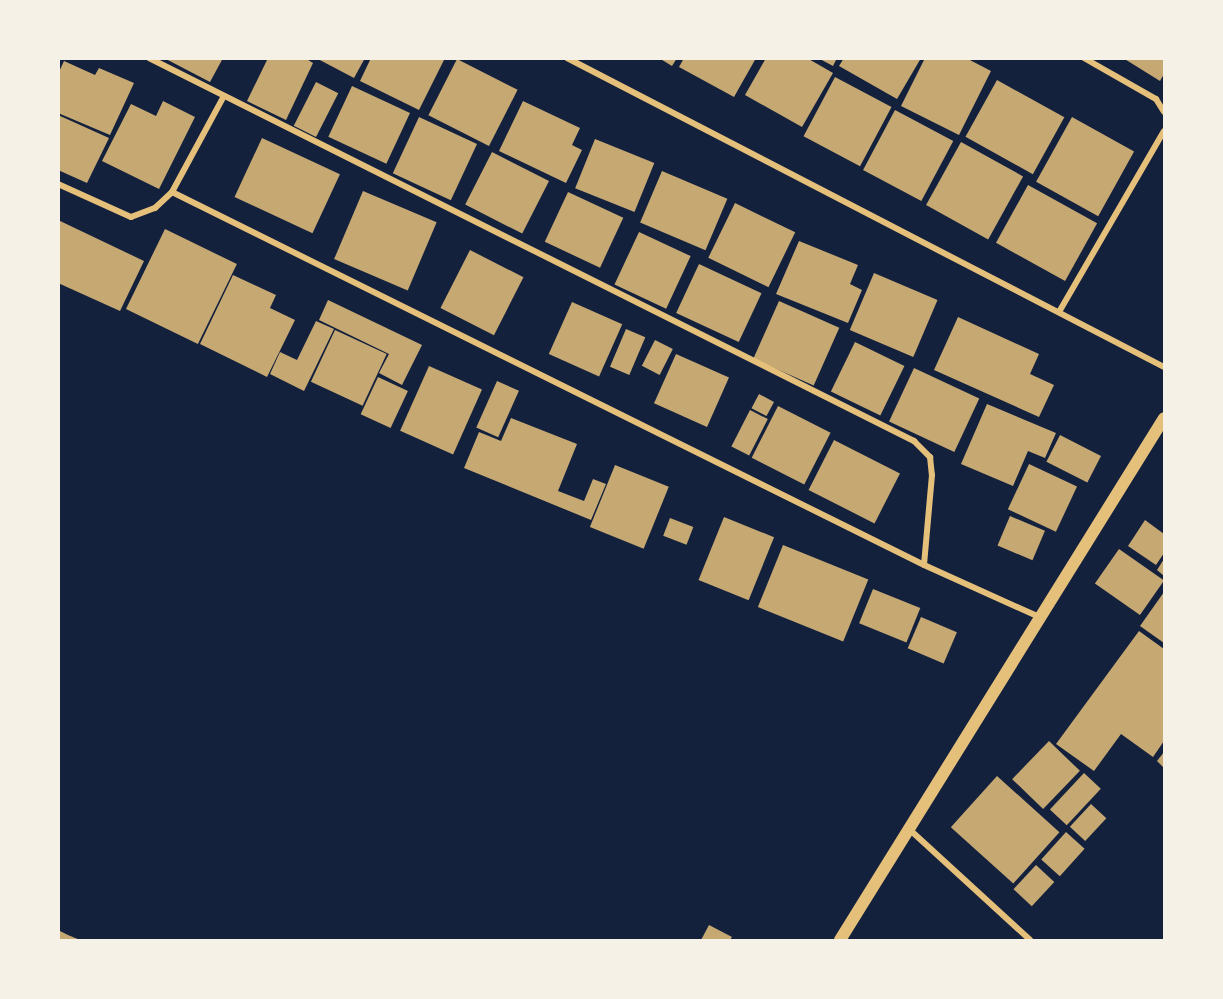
<!DOCTYPE html>
<html>
<head>
<meta charset="utf-8">
<style>
	body { margin:0 }
	#map { position:relative; width:1223px; height:999px; overflow:hidden; background:#14213d; font-family:Arial,sans-serif }
	div>[style] { position:absolute }
	.building>* { inset:0; background:#c6a872; transform-origin:0 0 }
	.minor>* { height:6px; margin:-3px; padding:0 3px; transform-origin:3px; border-radius:3px; background:#e5c07b }
	.secondary>* { height:12px; margin:-6px; padding:0 6px; transform-origin:6px; border-radius:6px; background:#e5c07b }
	span { translate:-50% -50%; white-space:nowrap; text-align:center; line-height:1.15; -webkit-text-stroke:4.5px #f6f1e7; paint-order:stroke }
	.frame { position:absolute; inset:0; border:60px solid #f6f1e7; pointer-events:none }
</style>
</head>
<body>
<div id="map">
	<div class="building">
		<div style="clip-path:polygon(164px 58px,223px 58px,210px 82px)"></div>
		<div style="clip-path:polygon(268px 58px,305px 58px,313px 63px,286px 120px,247px 101px)"></div>
		<div style="clip-path:polygon(316px 58px,365px 58px,354px 78px)"></div>
		<div style="clip-path:polygon(371px 58px,445px 58px,419px 110px,360px 81px)"></div>
		<div style="clip-path:polygon(659px 58px,677px 58px,672px 66px)"></div>
		<div style="clip-path:polygon(684px 58px,756px 58px,734px 97px,679px 67px)"></div>
		<div style="clip-path:polygon(766px 58px,807px 58px,833px 73px,802px 127px,745px 95px)"></div>
		<div style="clip-path:polygon(818px 58px,837px 58px,833px 66px)"></div>
		<div style="clip-path:polygon(844px 58px,921px 58px,897px 99px,839px 66px)"></div>
		<div style="clip-path:polygon(925px 58px,966px 58px,991px 71px,959px 135px,901px 106px)"></div>
		<div style="clip-path:polygon(1123px 58px,1164px 58px,1164px 74px,1160px 81px)"></div>
		<div style="left:457px;top:59px;width:68px;height:63px;rotate:27deg"></div>
		<div style="clip-path:polygon(64px 61px,95px 75px,99px 68px,134px 83px,110px 135px,58px 113px,58px 74px)"></div>
		<div style="left:835px;top:77px;width:64px;height:67px;rotate:28deg"></div>
		<div style="left:997px;top:80px;width:77px;height:65px;rotate:29deg"></div>
		<div style="left:316px;top:82px;width:25px;height:49px;rotate:27deg"></div>
		<div style="left:352px;top:86px;width:64px;height:56px;rotate:25deg"></div>
		<div style="clip-path:polygon(163px 101px,195px 117px,159px 189px,102px 161px,131px 104px,156px 116px)"></div>
		<div style="clip-path:polygon(523px 101px,580px 128px,572px 145px,582px 150px,566px 183px,499px 151px)"></div>
		<div style="left:895px;top:110px;width:66px;height:68px;rotate:28deg"></div>
		<div style="clip-path:polygon(58px 115px,109px 138px,87px 183px,58px 170px)"></div>
		<div style="left:419px;top:117px;width:64px;height:62px;rotate:25deg"></div>
		<div style="left:1072px;top:117px;width:71px;height:74px;rotate:29deg"></div>
		<div style="left:262px;top:138px;width:86px;height:65px;rotate:25deg"></div>
		<div style="left:595px;top:139px;width:64px;height:53px;rotate:22deg"></div>
		<div style="left:961px;top:142px;width:71px;height:72px;rotate:29deg"></div>
		<div style="left:492px;top:152px;width:64px;height:59px;rotate:27deg"></div>
		<div style="left:662px;top:171px;width:71px;height:56px;rotate:23deg"></div>
		<div style="left:1028px;top:185px;width:79px;height:66px;rotate:29deg"></div>
		<div style="left:363px;top:191px;width:80px;height:74px;rotate:23deg"></div>
		<div style="left:568px;top:192px;width:61px;height:55px;rotate:25deg"></div>
		<div style="left:735px;top:203px;width:67px;height:61px;rotate:26deg"></div>
		<div style="clip-path:polygon(58px 220px,144px 261px,120px 311px,58px 283px)"></div>
		<div style="left:165px;top:229px;width:80px;height:89px;rotate:26deg"></div>
		<div style="left:639px;top:232px;width:57px;height:58px;rotate:25deg"></div>
		<div style="clip-path:polygon(799px 241px,858px 265px,850px 284px,862px 290px,848px 323px,776px 294px)"></div>
		<div style="left:470px;top:250px;width:60px;height:65px;rotate:27deg"></div>
		<div style="left:699px;top:264px;width:69px;height:54px;rotate:25deg"></div>
		<div style="left:874px;top:273px;width:69px;height:62px;rotate:23deg"></div>
		<div style="clip-path:polygon(233px 275px,276px 295px,270px 308px,295px 320px,267px 377px,200px 344px)"></div>
		<div style="clip-path:polygon(328px 300px,422px 345px,402px 385px,379px 373px,389px 354px,319px 320px)"></div>
		<div style="left:779px;top:301px;width:66px;height:63px;rotate:24deg"></div>
		<div style="left:572px;top:302px;width:55px;height:57px;rotate:24deg"></div>
		<div style="clip-path:polygon(958px 317px,1039px 354px,1030px 374px,1054px 385px,1039px 417px,934px 370px)"></div>
		<div style="clip-path:polygon(316px 321px,334px 329px,304px 391px,270px 374px,280px 352px,297px 360px)"></div>
		<div style="left:626px;top:329px;width:21px;height:41px;rotate:23deg"></div>
		<div style="left:335px;top:330px;width:57px;height:57px;rotate:25deg"></div>
		<div style="left:655px;top:340px;width:20px;height:29px;rotate:27deg"></div>
		<div style="left:855px;top:342px;width:55px;height:55px;rotate:26deg"></div>
		<div style="left:676px;top:354px;width:58px;height:54px;rotate:24deg"></div>
		<div style="left:429px;top:366px;width:58px;height:71px;rotate:24deg"></div>
		<div style="left:914px;top:368px;width:72px;height:59px;rotate:25deg"></div>
		<div style="left:378px;top:377px;width:33px;height:41px;rotate:25deg"></div>
		<div style="left:497px;top:381px;width:24px;height:51px;rotate:24deg"></div>
		<div style="left:759px;top:394px;width:17px;height:16px;rotate:28deg"></div>
		<div style="clip-path:polygon(987px 404px,1056px 433px,1045px 458px,1028px 451px,1013px 486px,961px 464px)"></div>
		<div style="left:778px;top:406px;width:59px;height:58px;rotate:27deg"></div>
		<div style="left:750px;top:410px;width:20px;height:41px;rotate:27deg"></div>
		<div style="clip-path:polygon(511px 418px,577px 444px,558px 491px,584px 501px,593px 479px,606px 484px,591px 520px,464px 468px,479px 432px,501px 441px)"></div>
		<div style="left:1060px;top:435px;width:46px;height:30px;rotate:27deg"></div>
		<div style="left:834px;top:440px;width:74px;height:56px;rotate:27deg"></div>
		<div style="left:1029px;top:464px;width:53px;height:50px;rotate:25deg"></div>
		<div style="left:615px;top:465px;width:58px;height:67px;rotate:22deg"></div>
		<div style="left:1010px;top:516px;width:38px;height:32px;rotate:23deg"></div>
		<div style="left:724px;top:517px;width:54px;height:68px;rotate:22deg"></div>
		<div style="left:670px;top:518px;width:25px;height:19px;rotate:21deg"></div>
		<div style="clip-path:polygon(1145px 520px,1164px 534px,1164px 553px,1156px 565px,1128px 546px)"></div>
		<div style="left:783px;top:545px;width:92px;height:67px;rotate:22deg"></div>
		<div style="left:1119px;top:549px;width:55px;height:42px;rotate:35deg"></div>
		<div style="clip-path:polygon(1164px 559px,1164px 576px,1157px 570px)"></div>
		<div style="left:873px;top:589px;width:51px;height:37px;rotate:22deg"></div>
		<div style="clip-path:polygon(1164px 592px,1164px 643px,1140px 626px)"></div>
		<div style="left:921px;top:617px;width:39px;height:34px;rotate:23deg"></div>
		<div style="clip-path:polygon(1139px 631px,1164px 649px,1164px 741px,1153px 757px,1121px 734px,1094px 771px,1056px 744px)"></div>
		<div style="left:1049px;top:741px;width:43px;height:53px;rotate:44deg"></div>
		<div style="clip-path:polygon(1164px 752px,1164px 768px,1157px 761px)"></div>
		<div style="left:1084px;top:773px;width:23px;height:50px;rotate:43deg"></div>
		<div style="left:997px;top:776px;width:84px;height:69px;rotate:42deg"></div>
		<div style="left:1091px;top:804px;width:21px;height:31px;rotate:43deg"></div>
		<div style="left:1066px;top:832px;width:25px;height:37px;rotate:42deg"></div>
		<div style="left:1036px;top:865px;width:25px;height:33px;rotate:43deg"></div>
		<div style="clip-path:polygon(709px 925px,732px 937px,730px 940px,701px 940px)"></div>
		<div style="clip-path:polygon(58px 930px,68px 935px,80px 940px,58px 940px)"></div>
	</div>
	<div class="minor">
		<div style="left:149px;top:58px;width:856px;rotate:26.6deg"></div>
		<div style="left:914px;top:441px;width:23px;rotate:45deg"></div>
		<div style="left:930px;top:457px;width:18px;rotate:84deg"></div>
		<div style="left:932px;top:475px;width:90px;rotate:95.1deg"></div>
		<div style="left:567px;top:58px;width:672px;rotate:27.37deg"></div>
		<div style="left:1084px;top:58px;width:83px;rotate:29.7deg"></div>
		<div style="left:1156px;top:99px;width:15px;rotate:58deg"></div>
		<div style="left:58px;top:184px;width:80px;rotate:24.3deg"></div>
		<div style="left:131px;top:217px;width:26px;rotate:-21deg"></div>
		<div style="left:155px;top:208px;width:23px;rotate:-43deg"></div>
		<div style="left:172px;top:192px;width:839px;rotate:26.38deg"></div>
		<div style="left:924px;top:565px;width:126px;rotate:24.3deg"></div>
		<div style="left:172px;top:192px;width:109px;rotate:-61.6deg"></div>
		<div style="left:1059px;top:312px;width:209px;rotate:-59.9deg"></div>
		<div style="left:909px;top:829px;width:164px;rotate:42.5deg"></div>
	</div>
	<div class="secondary">
		<div style="left:840px;top:940px;width:614px;rotate:-58.17deg"></div>
	</div>
	<div class="frame"></div>
</div>
</body>
</html>
